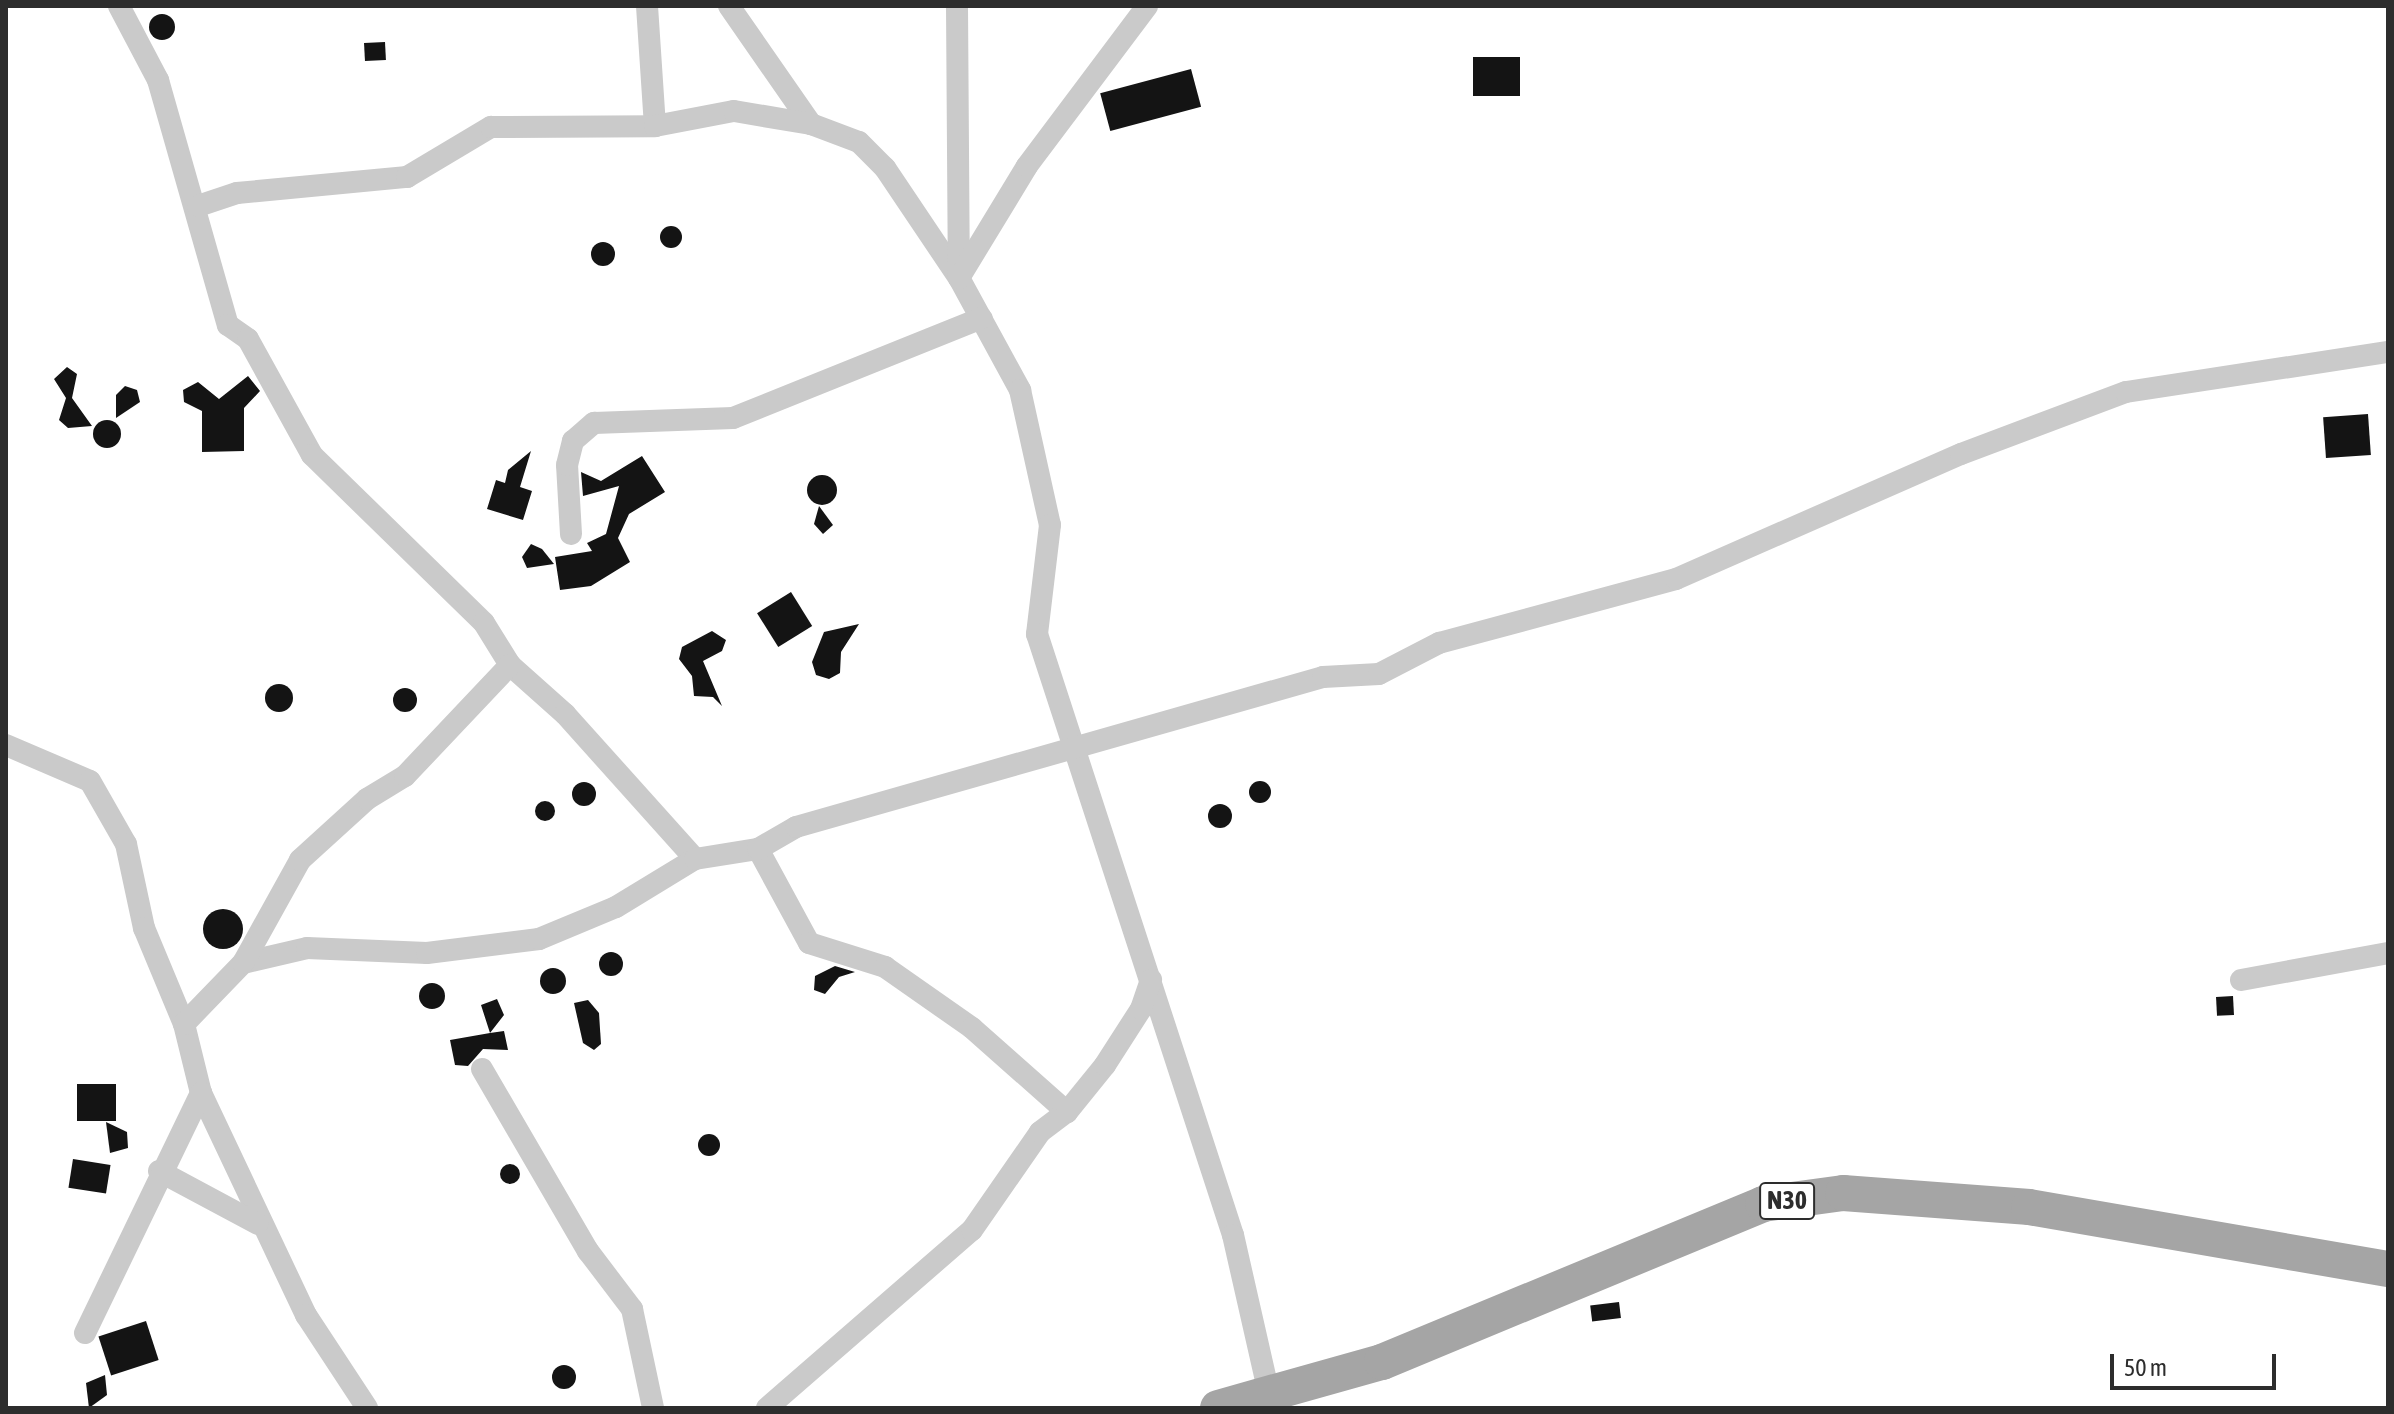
<!DOCTYPE html>
<html>
<head>
<meta charset="utf-8">
<style>
	body { margin:0 }
	#map { position:relative; width:2394px; height:1414px; overflow:hidden; background:#fff; font-family:"Asap Condensed",sans-serif }
	div>[style] { position:absolute }
	.building>* { inset:0; background:#141414; transform-origin:0 0 }
	.round { border-radius:50% }
	.minor>* { height:22px; margin:-11px; padding:0 11px; transform-origin:11px; border-radius:11px; background:#cacaca }
	.primary>* { height:36px; margin:-18px; padding:0 18px; transform-origin:18px; border-radius:18px; background:#a5a5a5 }
	span { translate:-50% -50%; white-space:nowrap; text-align:center; line-height:1.15; -webkit-text-stroke:8px #fff; paint-order:stroke }
	.shield-label span { padding:2px 6px; background:#fff; border:2px solid; border-radius:6px; -webkit-text-stroke-width:0 }
	.shield-label { font-size:26px; color:#2d2d2d; font-weight:700 }
	.frame { position:absolute; inset:0; border:8px solid #2d2d2d; pointer-events:none }
	.scale { position:absolute; left:2110px; top:1354px; width:166px; height:36px; box-sizing:border-box; border:4px solid #2d2d2d; border-top:0; padding-left:10px; font-size:24px; line-height:28px; white-space:nowrap; color:#2d2d2d; -webkit-text-stroke:6px #fff; paint-order:stroke }
</style>
</head>
<body>
<div id="map">
	<div class="building">
		<div class="round" style="left:149px;top:14px;width:26px;height:26px"></div>
		<div style="left:385px;top:42px;width:18px;height:21px;rotate:87deg"></div>
		<div style="left:1473px;top:57px;width:47px;height:39px"></div>
		<div style="left:1191px;top:69px;width:39px;height:94px;rotate:75deg"></div>
		<div class="round" style="left:660px;top:226px;width:22px;height:22px"></div>
		<div class="round" style="left:591px;top:242px;width:24px;height:24px"></div>
		<div style="clip-path:polygon(67px 367px,77px 374px,72px 398px,92px 426px,68px 428px,59px 420px,66px 398px,54px 379px)"></div>
		<div style="clip-path:polygon(248px 376px,260px 391px,244px 408px,244px 451px,202px 452px,202px 411px,184px 402px,183px 390px,198px 382px,219px 399px)"></div>
		<div style="clip-path:polygon(125px 386px,137px 390px,140px 402px,116px 418px,116px 395px)"></div>
		<div style="left:2368px;top:414px;width:41px;height:45px;rotate:86deg"></div>
		<div class="round" style="left:93px;top:420px;width:28px;height:28px"></div>
		<div style="clip-path:polygon(531px 451px,520px 487px,532px 491px,523px 520px,487px 509px,496px 480px,505px 483px,508px 470px)"></div>
		<div style="clip-path:polygon(642px 456px,665px 492px,629px 514px,618px 538px,630px 562px,591px 586px,560px 590px,555px 557px,592px 551px,587px 543px,606px 534px,619px 486px,583px 496px,581px 472px,601px 481px)"></div>
		<div class="round" style="left:807px;top:475px;width:30px;height:30px"></div>
		<div style="clip-path:polygon(819px 506px,833px 525px,823px 534px,814px 524px)"></div>
		<div style="clip-path:polygon(531px 544px,542px 549px,554px 564px,527px 568px,522px 557px)"></div>
		<div style="left:791px;top:592px;width:40px;height:40px;rotate:58deg"></div>
		<div style="clip-path:polygon(859px 624px,841px 652px,840px 673px,829px 679px,816px 675px,812px 662px,824px 632px)"></div>
		<div style="clip-path:polygon(712px 631px,726px 640px,722px 651px,703px 661px,722px 706px,713px 697px,694px 696px,692px 676px,679px 659px,682px 647px)"></div>
		<div class="round" style="left:265px;top:684px;width:28px;height:28px"></div>
		<div class="round" style="left:393px;top:688px;width:24px;height:24px"></div>
		<div class="round" style="left:1249px;top:781px;width:22px;height:22px"></div>
		<div class="round" style="left:572px;top:782px;width:24px;height:24px"></div>
		<div class="round" style="left:535px;top:801px;width:20px;height:20px"></div>
		<div class="round" style="left:1208px;top:804px;width:24px;height:24px"></div>
		<div class="round" style="left:203px;top:909px;width:40px;height:40px"></div>
		<div class="round" style="left:599px;top:952px;width:24px;height:24px"></div>
		<div style="clip-path:polygon(835px 966px,855px 972px,839px 977px,825px 994px,814px 990px,815px 976px)"></div>
		<div class="round" style="left:540px;top:968px;width:26px;height:26px"></div>
		<div class="round" style="left:419px;top:983px;width:26px;height:26px"></div>
		<div style="left:2233px;top:996px;width:19px;height:17px;rotate:87deg"></div>
		<div style="clip-path:polygon(497px 999px,504px 1015px,490px 1033px,504px 1031px,508px 1050px,483px 1049px,468px 1066px,455px 1065px,450px 1040px,490px 1033px,481px 1005px)"></div>
		<div style="clip-path:polygon(588px 1000px,599px 1013px,601px 1044px,594px 1050px,583px 1043px,574px 1003px)"></div>
		<div style="left:77px;top:1084px;width:39px;height:37px"></div>
		<div style="clip-path:polygon(106px 1122px,127px 1132px,128px 1148px,110px 1153px)"></div>
		<div class="round" style="left:698px;top:1134px;width:22px;height:22px"></div>
		<div style="left:73px;top:1159px;width:38px;height:29px;rotate:9deg"></div>
		<div class="round" style="left:500px;top:1164px;width:20px;height:20px"></div>
		<div style="left:1619px;top:1302px;width:16px;height:29px;rotate:83deg"></div>
		<div style="left:146px;top:1321px;width:41px;height:50px;rotate:72deg"></div>
		<div class="round" style="left:552px;top:1365px;width:24px;height:24px"></div>
		<div style="clip-path:polygon(105px 1375px,107px 1395px,89px 1408px,86px 1383px)"></div>
	</div>
	<div class="minor">
		<div style="left:119px;top:6px;width:84px;rotate:62.2deg"></div>
		<div style="left:158px;top:80px;width:255px;rotate:74.1deg"></div>
		<div style="left:228px;top:325px;width:24px;rotate:35deg"></div>
		<div style="left:248px;top:339px;width:132px;rotate:61.1deg"></div>
		<div style="left:312px;top:455px;width:240px;rotate:44.3deg"></div>
		<div style="left:484px;top:623px;width:49px;rotate:58.2deg"></div>
		<div style="left:510px;top:665px;width:74px;rotate:41.7deg"></div>
		<div style="left:565px;top:714px;width:195px;rotate:48.1deg"></div>
		<div style="left:647px;top:6px;width:120px;rotate:86.2deg"></div>
		<div style="left:729px;top:6px;width:144px;rotate:55.2deg"></div>
		<div style="left:811px;top:124px;width:51px;rotate:20.6deg"></div>
		<div style="left:859px;top:142px;width:37px;rotate:45deg"></div>
		<div style="left:885px;top:168px;width:133px;rotate:56.1deg"></div>
		<div style="left:959px;top:278px;width:128px;rotate:61.4deg"></div>
		<div style="left:1020px;top:390px;width:138px;rotate:77.5deg"></div>
		<div style="left:1050px;top:525px;width:110px;rotate:96.8deg"></div>
		<div style="left:1037px;top:634px;width:632px;rotate:71.94deg"></div>
		<div style="left:1233px;top:1235px;width:163px;rotate:77.2deg"></div>
		<div style="left:957px;top:6px;width:270px;rotate:89.6deg"></div>
		<div style="left:198px;top:206px;width:41px;rotate:-18.4deg"></div>
		<div style="left:237px;top:193px;width:171px;rotate:-5.4deg"></div>
		<div style="left:407px;top:177px;width:98px;rotate:-30.8deg"></div>
		<div style="left:491px;top:127px;width:164px;rotate:-0.3deg"></div>
		<div style="left:655px;top:126px;width:80px;rotate:-10.8deg"></div>
		<div style="left:734px;top:111px;width:78px;rotate:9.6deg"></div>
		<div style="left:959px;top:278px;width:131px;rotate:-58.7deg"></div>
		<div style="left:1027px;top:166px;width:200px;rotate:-53.1deg"></div>
		<div style="left:571px;top:534px;width:69px;rotate:-93.3deg"></div>
		<div style="left:567px;top:465px;width:25px;rotate:-76deg"></div>
		<div style="left:573px;top:441px;width:28px;rotate:-41deg"></div>
		<div style="left:594px;top:423px;width:139px;rotate:-2.1deg"></div>
		<div style="left:733px;top:418px;width:268px;rotate:-21.9deg"></div>
		<div style="left:6px;top:745px;width:91px;rotate:23.2deg"></div>
		<div style="left:90px;top:781px;width:73px;rotate:60.3deg"></div>
		<div style="left:126px;top:844px;width:86px;rotate:77.9deg"></div>
		<div style="left:144px;top:928px;width:104px;rotate:67.4deg"></div>
		<div style="left:184px;top:1024px;width:71px;rotate:76.2deg"></div>
		<div style="left:201px;top:1093px;width:246px;rotate:64.7deg"></div>
		<div style="left:306px;top:1315px;width:111px;rotate:56.7deg"></div>
		<div style="left:758px;top:849px;width:107px;rotate:61.5deg"></div>
		<div style="left:809px;top:943px;width:80px;rotate:17.5deg"></div>
		<div style="left:885px;top:967px;width:106px;rotate:35deg"></div>
		<div style="left:972px;top:1028px;width:127px;rotate:41.5deg"></div>
		<div style="left:243px;top:963px;width:66px;rotate:-13.2deg"></div>
		<div style="left:307px;top:948px;width:120px;rotate:2.4deg"></div>
		<div style="left:427px;top:953px;width:113px;rotate:-7.1deg"></div>
		<div style="left:539px;top:939px;width:83px;rotate:-22.6deg"></div>
		<div style="left:616px;top:907px;width:92px;rotate:-31.3deg"></div>
		<div style="left:695px;top:859px;width:64px;rotate:-9deg"></div>
		<div style="left:758px;top:849px;width:44px;rotate:-30.1deg"></div>
		<div style="left:796px;top:827px;width:548px;rotate:-15.89deg"></div>
		<div style="left:1323px;top:677px;width:56px;rotate:-3.1deg"></div>
		<div style="left:1379px;top:674px;width:68px;rotate:-27.3deg"></div>
		<div style="left:1439px;top:643px;width:245px;rotate:-15.1deg"></div>
		<div style="left:1676px;top:579px;width:311px;rotate:-23.7deg"></div>
		<div style="left:1961px;top:454px;width:176px;rotate:-20.6deg"></div>
		<div style="left:2126px;top:392px;width:265px;rotate:-8.7deg"></div>
		<div style="left:2241px;top:980px;width:149px;rotate:-10.4deg"></div>
		<div style="left:184px;top:1024px;width:85px;rotate:-46deg"></div>
		<div style="left:243px;top:963px;width:118px;rotate:-61deg"></div>
		<div style="left:300px;top:860px;width:91px;rotate:-42.3deg"></div>
		<div style="left:367px;top:799px;width:44px;rotate:-31.2deg"></div>
		<div style="left:405px;top:776px;width:153px;rotate:-46.6deg"></div>
		<div style="left:482px;top:1069px;width:211px;rotate:59.8deg"></div>
		<div style="left:588px;top:1251px;width:73px;rotate:52.8deg"></div>
		<div style="left:632px;top:1309px;width:101px;rotate:78deg"></div>
		<div style="left:159px;top:1171px;width:112px;rotate:28.2deg"></div>
		<div style="left:85px;top:1333px;width:267px;rotate:-64.2deg"></div>
		<div style="left:767px;top:1408px;width:271px;rotate:-41deg"></div>
		<div style="left:972px;top:1230px;width:119px;rotate:-55.2deg"></div>
		<div style="left:1040px;top:1132px;width:34px;rotate:-37deg"></div>
		<div style="left:1067px;top:1112px;width:60px;rotate:-51deg"></div>
		<div style="left:1105px;top:1065px;width:67px;rotate:-57.3deg"></div>
		<div style="left:1141px;top:1009px;width:31px;rotate:-71deg"></div>
	</div>
	<div class="primary">
		<div style="left:1218px;top:1408px;width:170px;rotate:-15.7deg"></div>
		<div style="left:1382px;top:1362px;width:412px;rotate:-22.5deg"></div>
		<div style="left:1763px;top:1204px;width:81px;rotate:-7.8deg"></div>
		<div style="left:1843px;top:1193px;width:187px;rotate:4.3deg"></div>
		<div style="left:2029px;top:1207px;width:364px;rotate:9.8deg"></div>
	</div>
	<div class="shield-label">
		<span style="left:1787px;top:1201px">N30</span>
	</div>
	<div class="frame"></div>
	<div class="scale">50 m</div>
</div>
</body>
</html>
